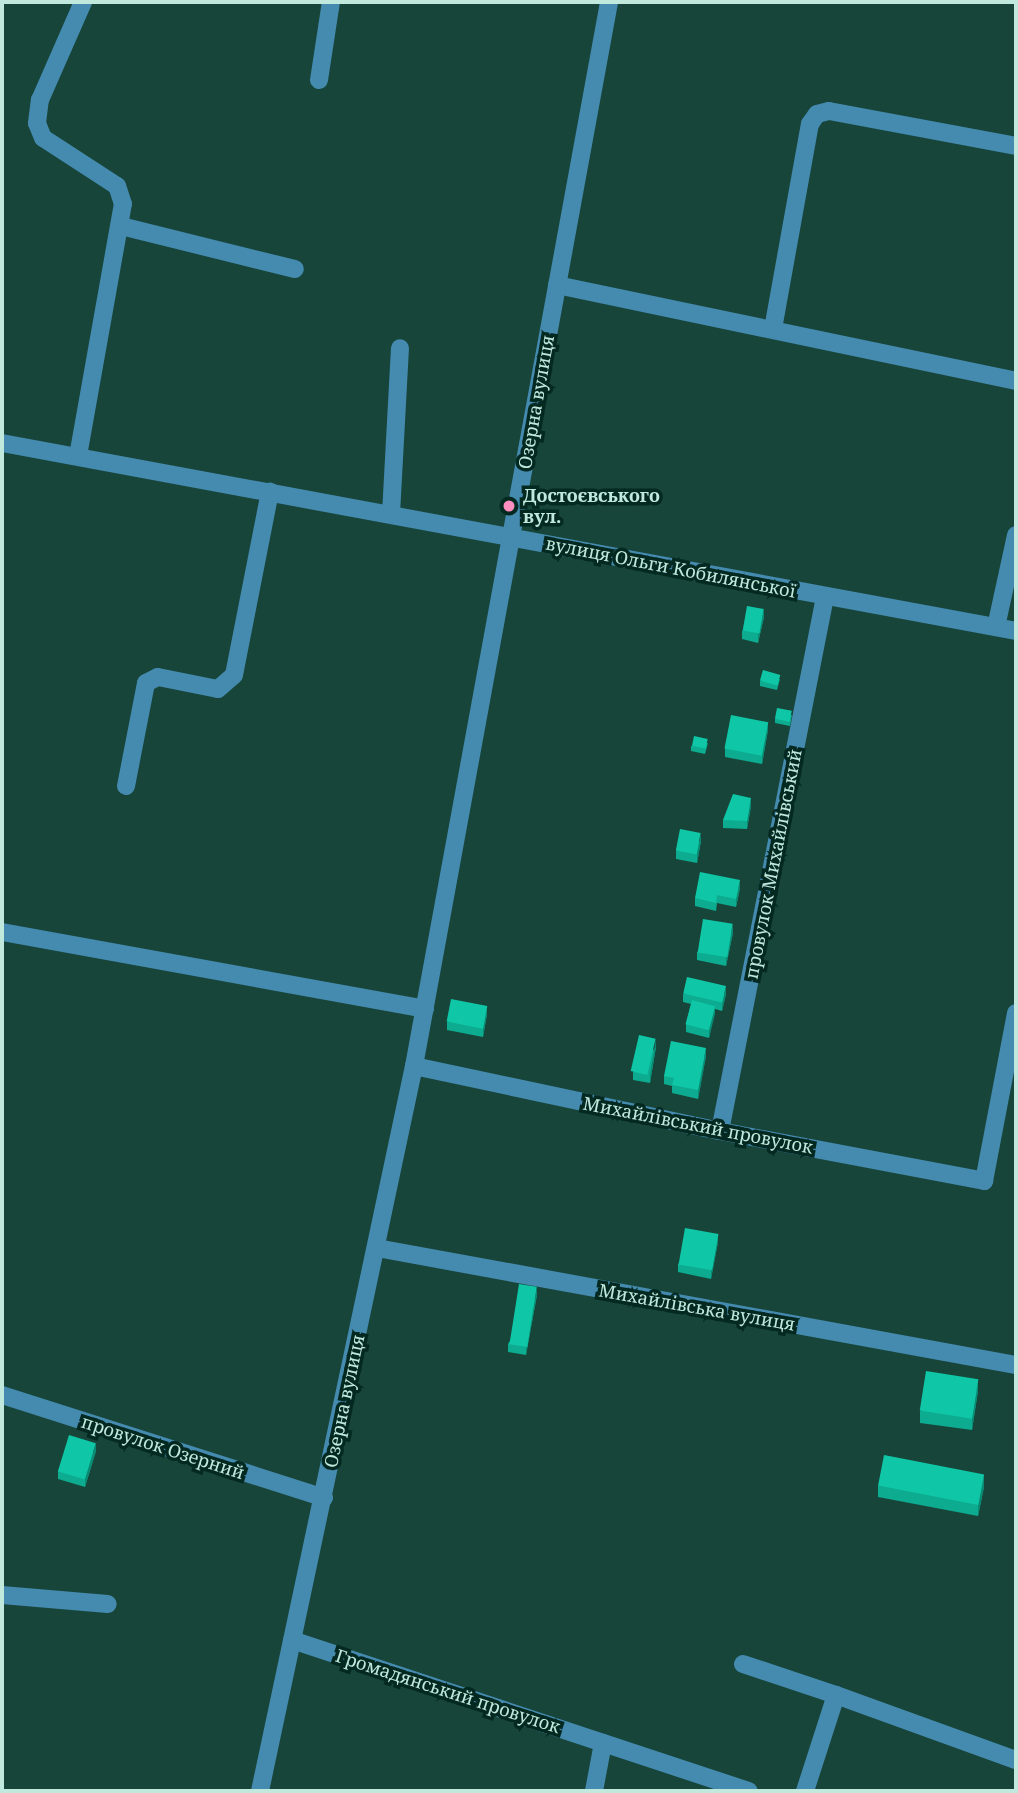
<!DOCTYPE html>
<html>
<head>
<meta charset="utf-8">
<style>
	body { margin:0 }
	#map { position:relative; width:1018px; height:1793px; overflow:hidden; background:#17453a; font-family:"Noto Serif",serif }
	div>[style] { position:absolute }
	.minor>* { height:18px; margin:-9px; padding:0 9px; transform-origin:9px; border-radius:9px; background:#458aaf }
	.wall>* { inset:0; background:#0dab8f }
	.shaded-wall>* { inset:0; background:#0a8b74 }
	.building>* { inset:0; background:#0fc7a6; transform-origin:0 0 }
	.dots>* { width:19px; height:19px; translate:-50% -50%; box-sizing:border-box; border:4px solid #042921; border-radius:50% }
	span { translate:-50% -50%; white-space:nowrap; text-align:center; line-height:1.15; -webkit-text-stroke:7px #042921; paint-order:stroke }
	.street-label { font-size:18px; color:#c0e8dc }
	.poi-label { font-size:18px; color:#c0e8dc; font-weight:700 }
	.left { translate:0 -50%; text-align:left }
	.frame { position:absolute; inset:0; border:4px solid #c0e8dc; pointer-events:none }
</style>
</head>
<body>
<div id="map">
	<div class="minor">
		<div style="left:319px;top:80px;width:79px;rotate:-81.3deg"></div>
		<div style="left:121px;top:226px;width:179px;rotate:13.9deg"></div>
		<div style="left:557px;top:285px;width:469px;rotate:11.8deg"></div>
		<div style="left:773px;top:329px;width:208px;rotate:-79.8deg"></div>
		<div style="left:810px;top:124px;width:12px;rotate:-55deg"></div>
		<div style="left:817px;top:114px;width:12px;rotate:-14deg"></div>
		<div style="left:829px;top:111px;width:190px;rotate:10.6deg"></div>
		<div style="left:2px;top:443px;width:1031px;rotate:10.5deg"></div>
		<div style="left:78px;top:456px;width:256px;rotate:-79.9deg"></div>
		<div style="left:123px;top:204px;width:19px;rotate:-108deg"></div>
		<div style="left:117px;top:186px;width:88px;rotate:-147deg"></div>
		<div style="left:43px;top:138px;width:16px;rotate:-112deg"></div>
		<div style="left:37px;top:123px;width:23px;rotate:-83deg"></div>
		<div style="left:40px;top:100px;width:107px;rotate:-66.3deg"></div>
		<div style="left:391px;top:514px;width:166px;rotate:-86.9deg"></div>
		<div style="left:996px;top:627px;width:94px;rotate:-77.7deg"></div>
		<div style="left:126px;top:786px;width:105px;rotate:-79deg"></div>
		<div style="left:146px;top:683px;width:13px;rotate:-27deg"></div>
		<div style="left:158px;top:677px;width:61px;rotate:11.3deg"></div>
		<div style="left:218px;top:689px;width:21px;rotate:-41deg"></div>
		<div style="left:234px;top:675px;width:187px;rotate:-78.9deg"></div>
		<div style="left:2px;top:932px;width:430px;rotate:10.3deg"></div>
		<div style="left:414px;top:1066px;width:313px;rotate:12deg"></div>
		<div style="left:720px;top:1131px;width:269px;rotate:10.7deg"></div>
		<div style="left:984px;top:1181px;width:171px;rotate:-79.2deg"></div>
		<div style="left:720px;top:1131px;width:544px;rotate:-78.88deg"></div>
		<div style="left:377px;top:1248px;width:650px;rotate:10.38deg"></div>
		<div style="left:2px;top:1395px;width:338px;rotate:17.7deg"></div>
		<div style="left:2px;top:1595px;width:106px;rotate:4.9deg"></div>
		<div style="left:292px;top:1640px;width:481px;rotate:18.3deg"></div>
		<div style="left:743px;top:1664px;width:98px;rotate:18.4deg"></div>
		<div style="left:260px;top:1791px;width:741px;rotate:-78.01deg"></div>
		<div style="left:414px;top:1066px;width:1082px;rotate:-79.61deg"></div>
		<div style="left:594px;top:1791px;width:49px;rotate:-79.4deg"></div>
		<div style="left:805px;top:1791px;width:101px;rotate:-72.1deg"></div>
		<div style="left:836px;top:1695px;width:191px;rotate:19.9deg"></div>
	</div>
	<div class="wall">
		<div style="clip-path:polygon(764px 617px,758px 643px,742px 639px,742px 631px)"></div>
		<div style="clip-path:polygon(780px 679px,777px 690px,760px 686px,760px 681px)"></div>
		<div style="clip-path:polygon(792px 715px,790px 726px,775px 723px,775px 719px)"></div>
		<div style="clip-path:polygon(768px 730px,762px 764px,725px 757px,725px 748px)"></div>
		<div style="clip-path:polygon(708px 743px,705px 754px,691px 751px,691px 746px)"></div>
		<div style="clip-path:polygon(751px 806px,747px 829px,723px 828px,723px 820px)"></div>
		<div style="clip-path:polygon(701px 841px,697px 863px,676px 859px,676px 851px)"></div>
		<div style="clip-path:polygon(740px 888px,736px 907px,717px 903px,716px 911px,695px 906px,695px 898px)"></div>
		<div style="clip-path:polygon(733px 933px,726px 966px,697px 960px,697px 952px)"></div>
		<div style="clip-path:polygon(683px 994px,726px 994px,722px 1011px,715px 1009px,709px 1038px,686px 1032px,686px 1024px,691px 1004px,683px 1002px)"></div>
		<div style="clip-path:polygon(487px 1014px,483px 1037px,447px 1030px,447px 1022px)"></div>
		<div style="clip-path:polygon(656px 1047px,650px 1083px,633px 1080px,633px 1072px)"></div>
		<div style="clip-path:polygon(706px 1056px,698px 1099px,672px 1093px,672px 1086px,664px 1084px,664px 1076px)"></div>
		<div style="clip-path:polygon(718px 1242px,711px 1279px,678px 1272px,678px 1264px)"></div>
		<div style="clip-path:polygon(537px 1295px,526px 1355px,508px 1352px,508px 1344px)"></div>
		<div style="clip-path:polygon(978px 1391px,972px 1430px,920px 1423px,920px 1411px)"></div>
		<div style="clip-path:polygon(96px 1451px,85px 1487px,58px 1479px,58px 1471px)"></div>
		<div style="clip-path:polygon(878px 1485px,984px 1487px,978px 1516px,878px 1497px)"></div>
	</div>
	<div class="shaded-wall">
		<div style="clip-path:polygon(764px 609px,764px 617px,758px 643px,758px 635px)"></div>
		<div style="clip-path:polygon(768px 722px,768px 730px,762px 764px,762px 755px)"></div>
		<div style="clip-path:polygon(751px 798px,751px 806px,747px 829px,747px 821px)"></div>
		<div style="clip-path:polygon(701px 833px,701px 841px,697px 863px,697px 854px)"></div>
		<div style="clip-path:polygon(740px 880px,740px 888px,736px 907px,736px 899px)"></div>
		<div style="clip-path:polygon(733px 924px,733px 933px,726px 966px,726px 958px)"></div>
		<div style="clip-path:polygon(726px 986px,726px 994px,722px 1011px,722px 1003px)"></div>
		<div style="clip-path:polygon(487px 1006px,487px 1014px,483px 1037px,483px 1029px)"></div>
		<div style="clip-path:polygon(715px 1006px,715px 1014px,709px 1038px,709px 1030px)"></div>
		<div style="clip-path:polygon(656px 1039px,656px 1047px,650px 1083px,650px 1075px)"></div>
		<div style="clip-path:polygon(706px 1048px,706px 1056px,698px 1099px,698px 1090px)"></div>
		<div style="clip-path:polygon(718px 1234px,718px 1242px,711px 1279px,711px 1271px)"></div>
		<div style="clip-path:polygon(537px 1287px,537px 1295px,526px 1355px,526px 1347px)"></div>
		<div style="clip-path:polygon(978px 1379px,978px 1391px,972px 1430px,972px 1418px)"></div>
		<div style="clip-path:polygon(96px 1443px,96px 1451px,85px 1487px,85px 1479px)"></div>
		<div style="clip-path:polygon(984px 1474px,984px 1487px,978px 1516px,978px 1504px)"></div>
	</div>
	<div class="building">
		<div style="left:747px;top:606px;width:17px;height:25px;rotate:10deg"></div>
		<div style="left:763px;top:670px;width:18px;height:11px;rotate:16deg"></div>
		<div style="left:777px;top:708px;width:15px;height:11px;rotate:11deg"></div>
		<div style="left:731px;top:715px;width:38px;height:34px;rotate:11deg"></div>
		<div style="left:694px;top:736px;width:14px;height:10px;rotate:12deg"></div>
		<div style="clip-path:polygon(733px 794px,751px 798px,747px 821px,723px 820px)"></div>
		<div style="left:680px;top:829px;width:21px;height:22px;rotate:11deg"></div>
		<div style="clip-path:polygon(700px 872px,740px 880px,736px 899px,717px 895px,716px 903px,695px 898px)"></div>
		<div style="left:703px;top:919px;width:30px;height:34px;rotate:9deg"></div>
		<div style="left:687px;top:977px;width:40px;height:17px;rotate:13deg"></div>
		<div style="left:451px;top:999px;width:37px;height:23px;rotate:11deg"></div>
		<div style="left:692px;top:1000px;width:24px;height:25px;rotate:15deg"></div>
		<div style="left:639px;top:1035px;width:17px;height:37px;rotate:13deg"></div>
		<div style="clip-path:polygon(671px 1041px,706px 1048px,698px 1090px,672px 1085px,674px 1078px,664px 1076px)"></div>
		<div style="left:685px;top:1228px;width:34px;height:37px;rotate:10deg"></div>
		<div style="left:519px;top:1284px;width:18px;height:61px;rotate:9deg"></div>
		<div style="left:926px;top:1371px;width:53px;height:40px;rotate:9deg"></div>
		<div style="left:69px;top:1435px;width:28px;height:38px;rotate:17deg"></div>
		<div style="left:884px;top:1455px;width:102px;height:31px;rotate:11deg"></div>
	</div>
	<div class="dots">
		<div style="left:509px;top:506px;background:#fe8ebd"></div>
	</div>
	<div class="street-label">
		<span style="left:536px;top:402px;rotate:-80deg">Озерна вулиця</span>
		<span style="left:671px;top:567px;rotate:11deg">вулиця Ольги Кобилянської</span>
		<span style="left:773px;top:864px;rotate:-79deg">провулок Михайлівський</span>
		<span style="left:698px;top:1125px;rotate:11deg">Михайлівський провулок</span>
		<span style="left:697px;top:1307px;rotate:10deg">Михайлівська вулиця</span>
		<span style="left:344px;top:1401px;rotate:-78deg">Озерна вулиця</span>
		<span style="left:163px;top:1447px;rotate:18deg">провулок Озерний</span>
		<span style="left:448px;top:1691px;rotate:18deg">Громадянський провулок</span>
	</div>
	<div class="poi-label">
		<span class="left" style="left:523px;top:506px">Достоєвського<br>вул.</span>
	</div>
	<div class="frame"></div>
</div>
</body>
</html>
